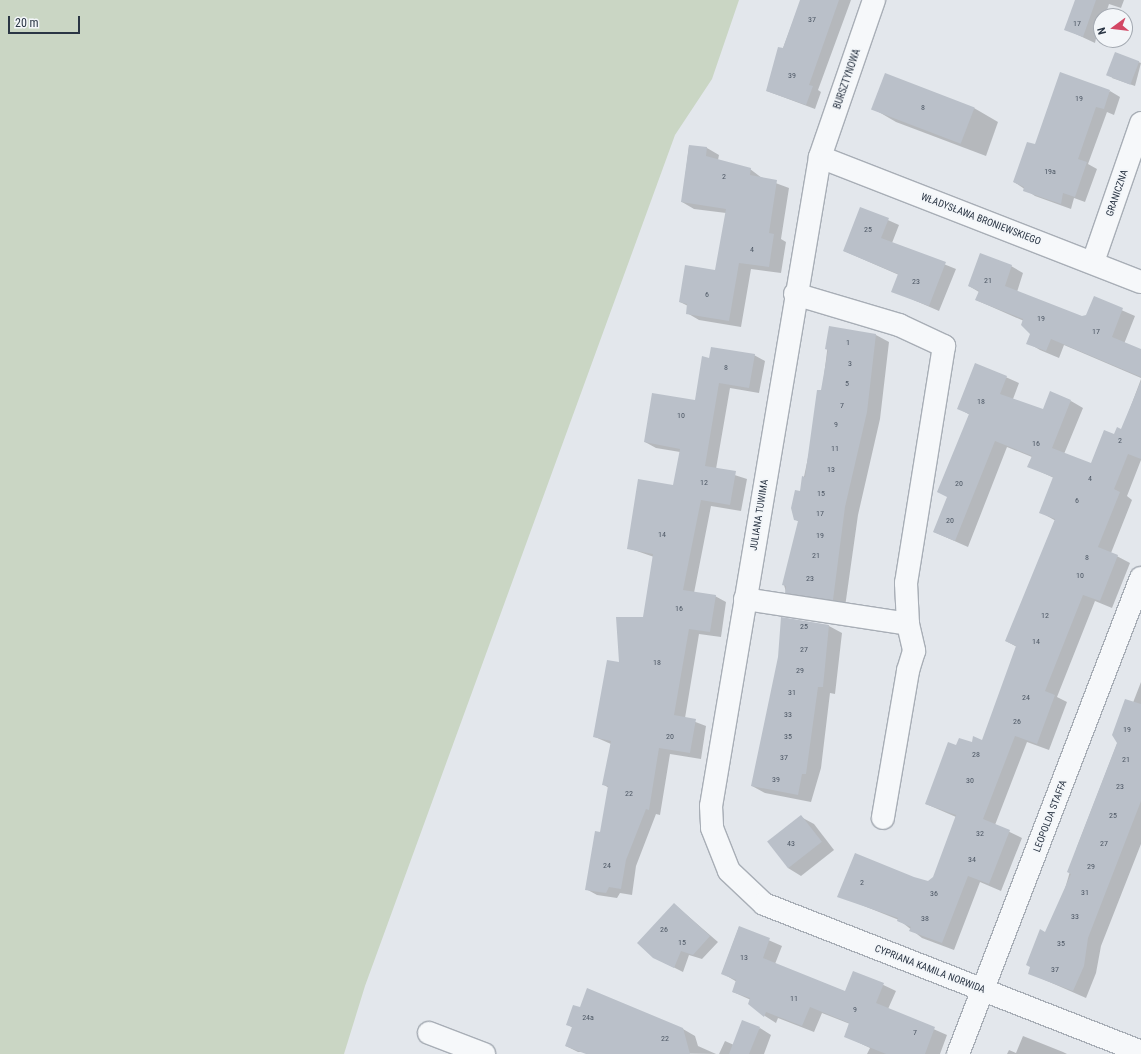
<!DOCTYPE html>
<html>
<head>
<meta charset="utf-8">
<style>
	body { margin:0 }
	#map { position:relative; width:1141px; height:1054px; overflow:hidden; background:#e3e7ec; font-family:"Roboto Condensed",sans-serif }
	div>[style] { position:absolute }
	.green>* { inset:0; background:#cad6c4 }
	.shadow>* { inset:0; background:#0003 }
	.building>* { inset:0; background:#bac0c9; transform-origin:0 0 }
	.roads { filter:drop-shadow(1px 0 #a8aeb6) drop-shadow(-1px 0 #a8aeb6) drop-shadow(0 1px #a8aeb6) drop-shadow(0 -1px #a8aeb6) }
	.minor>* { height:22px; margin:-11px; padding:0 11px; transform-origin:11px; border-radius:11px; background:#f6f8fa }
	span { translate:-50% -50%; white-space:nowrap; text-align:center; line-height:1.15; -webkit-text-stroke:3.5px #f3f6f9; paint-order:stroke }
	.number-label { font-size:8px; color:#4e5865 }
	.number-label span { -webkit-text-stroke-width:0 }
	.street-label { font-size:10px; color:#2a3544 }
	.north { position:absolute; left:1093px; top:8px; width:40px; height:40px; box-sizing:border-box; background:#f3f6f9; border:1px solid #a3a9b1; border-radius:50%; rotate:255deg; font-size:11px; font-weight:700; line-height:16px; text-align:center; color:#2a3544 }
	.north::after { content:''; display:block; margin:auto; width:14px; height:18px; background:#d24764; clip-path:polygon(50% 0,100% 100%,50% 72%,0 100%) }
	.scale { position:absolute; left:8px; top:16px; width:72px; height:18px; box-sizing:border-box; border:2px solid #2a3544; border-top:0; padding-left:5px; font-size:12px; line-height:14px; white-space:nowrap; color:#2a3544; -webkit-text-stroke:3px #f3f6f9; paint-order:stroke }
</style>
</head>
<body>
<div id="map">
	<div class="green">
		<div style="clip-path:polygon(0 0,739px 0,712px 79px,675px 135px,365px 986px,344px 1054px,0 1054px)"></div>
	</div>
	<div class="shadow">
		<div style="clip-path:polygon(801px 0,851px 0,818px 90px,821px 92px,815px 109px,767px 91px)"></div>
		<div style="clip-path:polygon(1076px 0,1124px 0,1121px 8px,1109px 4px,1105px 16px,1101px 16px,1095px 43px,1065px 29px)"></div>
		<div style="clip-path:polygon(1116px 53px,1141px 63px,1135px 86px,1112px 78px)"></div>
		<div style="clip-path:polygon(1110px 91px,1120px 97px,1114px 115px,1107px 112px,1088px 164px,1097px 169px,1085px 202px,1074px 198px,1071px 209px,1035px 196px,1014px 182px)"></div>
		<div style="clip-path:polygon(872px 108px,974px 108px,998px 122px,986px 156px,896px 122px)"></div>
		<div style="clip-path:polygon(689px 146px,707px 148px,719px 155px,718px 160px,750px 169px,762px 178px,789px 188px,781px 239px,786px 242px,781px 273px,751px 269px,741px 327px,699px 320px,687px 313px,688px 306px,680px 302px,716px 271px,726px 213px,694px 209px,682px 202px)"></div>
		<div style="clip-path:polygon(861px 208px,899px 225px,892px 243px,956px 269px,939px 311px,893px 291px,899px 275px,844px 251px)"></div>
		<div style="clip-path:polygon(1011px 266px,1023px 273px,1017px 292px,1082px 317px,1087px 316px,1094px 298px,1135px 316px,1124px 344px,1141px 350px,1141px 378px,1064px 345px,1059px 358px,1040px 350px,1028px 343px,1031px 334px,1024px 321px,976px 300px,979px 292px,969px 286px)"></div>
		<div style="clip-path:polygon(830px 327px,876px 335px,889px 342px,880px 419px,858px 515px,845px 607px,799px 599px,786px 592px,784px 585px,799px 522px,795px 519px,822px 392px)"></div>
		<div style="clip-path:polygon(754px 355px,765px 361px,759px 393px,730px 388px,716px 469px,747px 479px,741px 511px,711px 506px,694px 593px,715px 596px,726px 602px,721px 637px,699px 634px,685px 718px,706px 726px,701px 759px,670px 754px,660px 815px,656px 814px,636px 866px,632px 895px,620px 893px,617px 898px,597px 895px,586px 889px,601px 833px,609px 788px,604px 785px,611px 744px,595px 737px,644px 618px,654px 557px,628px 548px,674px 487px,680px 452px,656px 448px,645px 442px,696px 401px,710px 359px)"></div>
		<div style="clip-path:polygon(976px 364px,1019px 383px,1013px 399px,1043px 411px,1071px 401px,1083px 408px,1064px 454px,1091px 464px,1122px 430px,1141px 379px,1141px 460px,1127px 496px,1132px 500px,1111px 553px,1130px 563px,1112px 608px,1095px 601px,1057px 697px,1067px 702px,1049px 750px,1027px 742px,995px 825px,1022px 838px,1001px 891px,980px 882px,954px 950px,922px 938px,899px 920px,839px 896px,913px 878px,929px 882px,934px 878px,956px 817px,926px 804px,956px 746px,983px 741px,1017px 647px,1006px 641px,1056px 521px,1040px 512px,1054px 478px,1028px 466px,1032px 457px,1007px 447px,968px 547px,934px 532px,948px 497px,970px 415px,958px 408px)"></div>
		<div style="clip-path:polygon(782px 618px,829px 626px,842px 633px,835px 694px,830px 693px,821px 768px,811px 802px,765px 793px,752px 786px,779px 657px)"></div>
		<div style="clip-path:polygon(1141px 682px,1141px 844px,1101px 946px,1096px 973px,1086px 998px,1029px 973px,1062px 899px,1077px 847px)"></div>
		<div style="clip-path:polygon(801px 817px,814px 824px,834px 850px,801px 876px,788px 868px)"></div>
		<div style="clip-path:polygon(674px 904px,718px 942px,702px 959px,689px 955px,683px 972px,663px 962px)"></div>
		<div style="clip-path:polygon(739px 927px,782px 946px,775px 964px,846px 992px,875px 981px,896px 991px,888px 1009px,947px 1035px,940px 1054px,867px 1054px,870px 1048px,845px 1036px,850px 1024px,822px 1013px,814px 1032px,778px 1018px,776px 1023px,765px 1016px,749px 1004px,751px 1000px,733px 992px,737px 982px,722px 973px)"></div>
		<div style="clip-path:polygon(588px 990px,683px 1029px,695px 1036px,698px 1046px,716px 1054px,578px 1052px,566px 1046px,573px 1028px,567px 1024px,580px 1009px)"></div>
		<div style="clip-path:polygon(760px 1028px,771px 1035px,764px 1054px,719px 1054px,725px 1041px,734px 1045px)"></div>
		<div style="clip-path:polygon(1023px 1036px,1063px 1052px,1067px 1054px,1007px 1054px,1009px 1050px,1016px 1053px)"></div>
	</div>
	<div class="building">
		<div style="clip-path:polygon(800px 0,839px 0,809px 85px,813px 86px,806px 105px,766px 91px,778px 47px,783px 48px)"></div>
		<div style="clip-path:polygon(1075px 0,1096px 0,1083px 37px,1064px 30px)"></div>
		<div style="left:1115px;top:52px;width:26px;height:25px;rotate:21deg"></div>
		<div style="clip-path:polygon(1060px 72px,1110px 90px,1104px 109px,1096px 107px,1078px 159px,1087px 162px,1075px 197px,1063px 193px,1061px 204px,1023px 191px,1024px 187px,1013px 182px,1027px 142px,1035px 144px)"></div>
		<div style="left:885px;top:73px;width:96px;height:39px;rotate:21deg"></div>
		<div style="clip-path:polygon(689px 145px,707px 147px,706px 156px,751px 168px,750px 175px,777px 180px,769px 233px,774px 234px,769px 267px,739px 263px,729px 321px,686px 314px,687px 304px,679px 302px,685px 265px,715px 270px,726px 209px,681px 202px)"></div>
		<div style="clip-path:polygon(860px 207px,889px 218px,881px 238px,946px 262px,929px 306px,891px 292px,898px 274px,843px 251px)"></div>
		<div style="clip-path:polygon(980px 253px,1012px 265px,1005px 286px,1082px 316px,1086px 315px,1094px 296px,1123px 308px,1112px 337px,1141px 349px,1141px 377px,1051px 339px,1046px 351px,1026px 344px,1030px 334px,1021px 325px,1023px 319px,975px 300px,979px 291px,968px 286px)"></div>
		<div style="clip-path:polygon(829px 326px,876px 334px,867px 412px,845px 507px,833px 600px,785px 593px,786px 586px,782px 585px,798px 521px,794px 520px,791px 508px,795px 490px,800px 491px,802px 476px,805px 477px,817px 390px,821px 390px,828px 350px,825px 349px)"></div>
		<div style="clip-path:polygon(711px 347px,755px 354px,749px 388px,719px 383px,705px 466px,736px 471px,730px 505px,701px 500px,683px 590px,716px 595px,710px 632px,689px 629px,674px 715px,696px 719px,690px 753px,659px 748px,649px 810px,646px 809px,626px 860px,621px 889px,609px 887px,606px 893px,585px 890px,595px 831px,600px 832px,608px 786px,602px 785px,611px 741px,593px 737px,607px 660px,619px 662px,616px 617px,643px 617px,653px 554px,627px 549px,638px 479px,673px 485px,680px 449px,644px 442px,652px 393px,695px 400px,702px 356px,709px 358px)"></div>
		<div style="clip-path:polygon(975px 363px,1007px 376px,1000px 394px,1043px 409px,1050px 391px,1071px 400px,1052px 448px,1091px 463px,1104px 430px,1114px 434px,1117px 427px,1121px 429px,1141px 381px,1141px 459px,1128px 454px,1114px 489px,1120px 492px,1098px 547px,1118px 555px,1100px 601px,1083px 595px,1045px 691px,1055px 695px,1037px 744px,1015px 736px,983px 819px,1010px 830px,989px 884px,968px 876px,942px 943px,909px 931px,911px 927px,897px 921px,898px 918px,837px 897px,855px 853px,914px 877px,928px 881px,933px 877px,956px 815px,925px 804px,948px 742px,956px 745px,959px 738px,972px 742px,973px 736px,982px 740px,1016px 646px,1005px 641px,1055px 519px,1039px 513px,1053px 477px,1027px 467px,1032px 456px,995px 441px,955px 541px,933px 532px,947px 497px,937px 492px,969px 414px,957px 409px)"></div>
		<div style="clip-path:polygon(781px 617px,829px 625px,823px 687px,818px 687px,806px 774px,802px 774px,798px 795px,751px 786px,778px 657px)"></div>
		<div style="clip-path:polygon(1125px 699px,1141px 704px,1141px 801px,1088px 938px,1084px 966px,1073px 991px,1028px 974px,1030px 967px,1026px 965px,1040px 929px,1045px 932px,1071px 874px,1067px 872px,1117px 743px,1112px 735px)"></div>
		<div style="left:801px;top:815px;width:34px;height:43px;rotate:52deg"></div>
		<div style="clip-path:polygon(674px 903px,710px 936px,693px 955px,681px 951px,674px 968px,653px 958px,637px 943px)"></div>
		<div style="clip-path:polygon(739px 926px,770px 938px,763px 958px,845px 991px,853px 971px,884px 983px,876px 1003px,935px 1027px,925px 1054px,886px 1054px,844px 1037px,849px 1023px,810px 1007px,802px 1026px,766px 1012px,764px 1017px,748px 1004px,750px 998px,732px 992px,736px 980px,721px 974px)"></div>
		<div style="clip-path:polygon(587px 988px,683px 1028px,690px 1054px,586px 1054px,565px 1046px,572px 1027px,566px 1025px,573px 1005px,580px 1007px)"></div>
		<div style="clip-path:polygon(742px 1020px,760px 1027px,749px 1054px,729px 1054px)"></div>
	</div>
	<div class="roads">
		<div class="minor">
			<div style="left:874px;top:0;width:166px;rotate:109deg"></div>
			<div style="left:820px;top:157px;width:658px;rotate:99.53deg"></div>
			<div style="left:711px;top:806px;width:22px;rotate:87deg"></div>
			<div style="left:712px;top:828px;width:46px;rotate:68.4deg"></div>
			<div style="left:729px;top:871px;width:48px;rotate:43.3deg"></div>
			<div style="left:764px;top:904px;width:405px;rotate:21.4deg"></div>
			<div style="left:820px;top:157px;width:344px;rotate:21.3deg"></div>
			<div style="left:1093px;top:262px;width:147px;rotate:-70.9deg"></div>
			<div style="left:795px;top:294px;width:109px;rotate:16.6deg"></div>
			<div style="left:899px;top:325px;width:50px;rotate:25deg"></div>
			<div style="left:944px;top:346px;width:240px;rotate:99.1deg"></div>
			<div style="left:906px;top:583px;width:41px;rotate:87.2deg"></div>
			<div style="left:745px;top:599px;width:165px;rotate:8.7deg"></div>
			<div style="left:908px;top:624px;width:28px;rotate:77deg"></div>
			<div style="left:914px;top:651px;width:21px;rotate:107deg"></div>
			<div style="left:908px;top:671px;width:149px;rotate:99.7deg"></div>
			<div style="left:429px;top:1033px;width:59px;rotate:20.9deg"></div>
			<div style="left:958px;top:1054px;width:510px;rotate:-68.97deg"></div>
		</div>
	</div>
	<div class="number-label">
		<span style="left:812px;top:20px">37</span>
		<span style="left:1077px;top:24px">17</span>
		<span style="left:792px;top:76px">39</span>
		<span style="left:1079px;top:99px">19</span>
		<span style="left:923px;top:108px">8</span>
		<span style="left:1050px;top:172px">19a</span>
		<span style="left:724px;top:177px">2</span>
		<span style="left:868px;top:230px">25</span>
		<span style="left:752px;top:250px">4</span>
		<span style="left:988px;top:281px">21</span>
		<span style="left:916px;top:282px">23</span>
		<span style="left:707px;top:295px">6</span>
		<span style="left:1041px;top:319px">19</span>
		<span style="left:1096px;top:332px">17</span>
		<span style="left:848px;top:343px">1</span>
		<span style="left:850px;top:364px">3</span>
		<span style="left:726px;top:368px">8</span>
		<span style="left:847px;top:384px">5</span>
		<span style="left:981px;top:402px">18</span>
		<span style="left:842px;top:406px">7</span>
		<span style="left:681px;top:416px">10</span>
		<span style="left:836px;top:425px">9</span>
		<span style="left:1120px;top:441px">2</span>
		<span style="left:1036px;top:444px">16</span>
		<span style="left:835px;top:449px">11</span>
		<span style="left:831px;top:470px">13</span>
		<span style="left:1090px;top:479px">4</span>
		<span style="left:704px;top:483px">12</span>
		<span style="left:959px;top:484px">20</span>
		<span style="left:821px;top:494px">15</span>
		<span style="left:1077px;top:501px">6</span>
		<span style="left:820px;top:514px">17</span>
		<span style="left:950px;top:521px">20</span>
		<span style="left:662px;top:535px">14</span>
		<span style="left:820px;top:536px">19</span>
		<span style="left:816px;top:556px">21</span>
		<span style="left:1087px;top:558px">8</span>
		<span style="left:1080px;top:576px">10</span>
		<span style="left:810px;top:579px">23</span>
		<span style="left:679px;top:609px">16</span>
		<span style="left:1045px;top:616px">12</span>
		<span style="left:804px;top:627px">25</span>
		<span style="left:1036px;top:642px">14</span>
		<span style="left:804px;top:650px">27</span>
		<span style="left:657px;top:663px">18</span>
		<span style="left:800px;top:671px">29</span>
		<span style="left:792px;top:693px">31</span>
		<span style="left:1026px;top:698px">24</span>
		<span style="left:788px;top:715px">33</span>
		<span style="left:1017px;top:722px">26</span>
		<span style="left:1127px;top:730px">19</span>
		<span style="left:670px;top:737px">20</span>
		<span style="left:788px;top:737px">35</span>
		<span style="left:976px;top:755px">28</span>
		<span style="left:784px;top:758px">37</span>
		<span style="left:1126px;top:760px">21</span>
		<span style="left:776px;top:780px">39</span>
		<span style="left:970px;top:781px">30</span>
		<span style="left:1120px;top:787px">23</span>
		<span style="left:629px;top:794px">22</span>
		<span style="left:1113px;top:816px">25</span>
		<span style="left:980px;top:834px">32</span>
		<span style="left:791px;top:844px">43</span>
		<span style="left:1104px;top:844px">27</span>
		<span style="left:972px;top:860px">34</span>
		<span style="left:607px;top:866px">24</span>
		<span style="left:1091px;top:867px">29</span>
		<span style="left:862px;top:883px">2</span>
		<span style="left:1085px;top:893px">31</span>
		<span style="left:934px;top:894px">36</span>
		<span style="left:1075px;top:917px">33</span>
		<span style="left:925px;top:919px">38</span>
		<span style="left:664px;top:930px">26</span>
		<span style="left:682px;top:943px">15</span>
		<span style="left:1061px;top:944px">35</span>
		<span style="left:744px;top:958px">13</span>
		<span style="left:1055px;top:970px">37</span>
		<span style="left:794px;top:999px">11</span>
		<span style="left:855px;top:1010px">9</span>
		<span style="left:588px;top:1018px">24a</span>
		<span style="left:915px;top:1033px">7</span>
		<span style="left:665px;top:1039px">22</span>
	</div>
	<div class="street-label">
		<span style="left:847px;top:79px;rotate:-71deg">BURSZTYNOWA</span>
		<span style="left:1117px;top:193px;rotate:-71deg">GRANICZNA</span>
		<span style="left:981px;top:219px;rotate:21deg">WŁADYSŁAWA BRONIEWSKIEGO</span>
		<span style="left:759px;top:515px;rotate:-81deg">JULIANA TUWIMA</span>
		<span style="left:1050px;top:816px;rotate:-69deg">LEOPOLDA STAFFA</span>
		<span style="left:930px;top:969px;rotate:21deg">CYPRIANA KAMILA NORWIDA</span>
	</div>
	<div class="north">N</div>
	<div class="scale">20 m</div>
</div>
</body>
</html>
